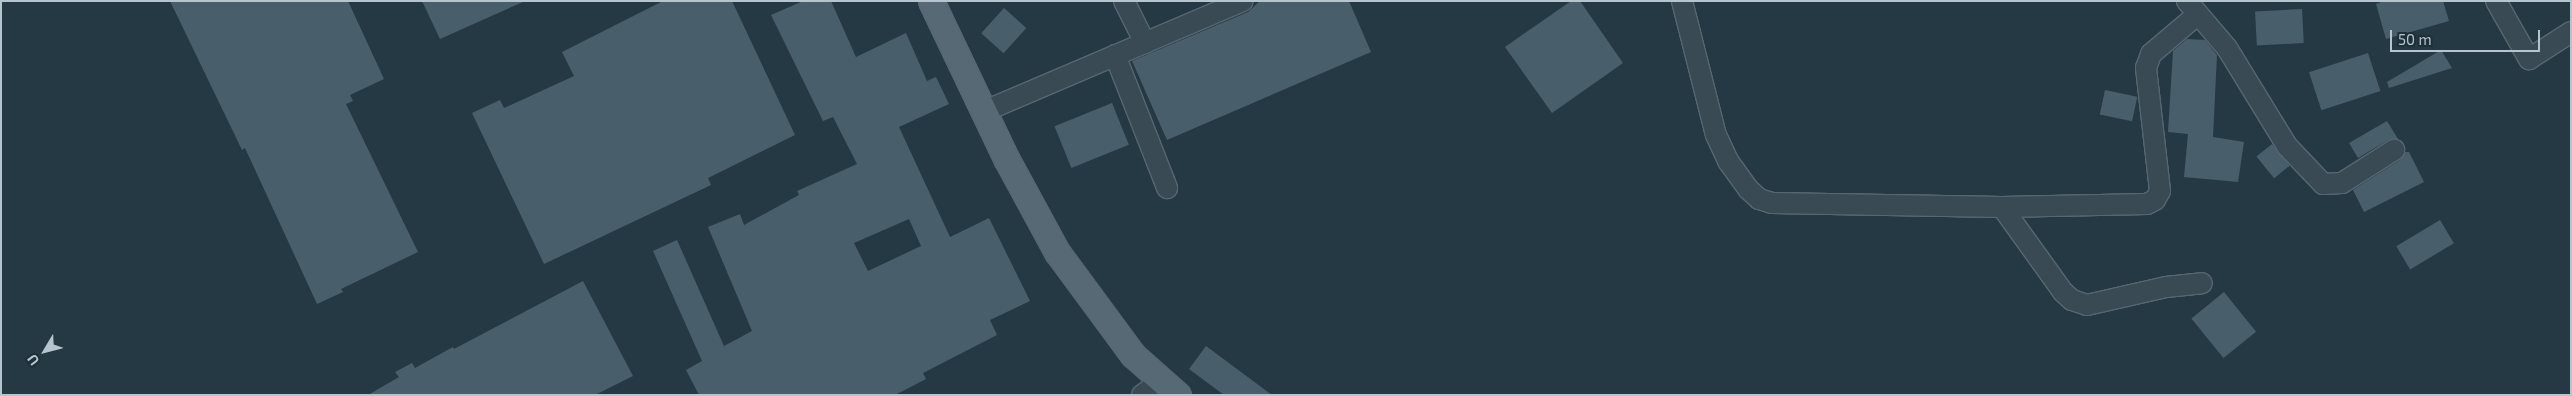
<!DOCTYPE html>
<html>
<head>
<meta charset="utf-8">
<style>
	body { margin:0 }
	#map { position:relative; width:2572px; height:396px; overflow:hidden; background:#243944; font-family:"Exo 2",sans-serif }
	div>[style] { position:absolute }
	.building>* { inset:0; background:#485f6b; transform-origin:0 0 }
	.roads { filter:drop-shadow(1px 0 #576771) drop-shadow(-1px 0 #576771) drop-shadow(0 1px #576771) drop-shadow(0 -1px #576771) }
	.minor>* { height:20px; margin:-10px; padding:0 10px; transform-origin:10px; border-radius:10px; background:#394a54 }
	.major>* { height:25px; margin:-12.5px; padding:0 12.5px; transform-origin:12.5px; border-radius:12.5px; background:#576974 }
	span { translate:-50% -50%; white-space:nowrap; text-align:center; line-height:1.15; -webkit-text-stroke:4.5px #1d2f39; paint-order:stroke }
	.frame { position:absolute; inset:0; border:2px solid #b6c4cd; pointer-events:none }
	.north { position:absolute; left:20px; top:326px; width:50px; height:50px; -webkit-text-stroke:4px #1d2f39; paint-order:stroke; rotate:233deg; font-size:14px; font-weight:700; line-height:20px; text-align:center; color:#b6c4cd }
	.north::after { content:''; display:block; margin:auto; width:18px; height:22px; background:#b6c4cd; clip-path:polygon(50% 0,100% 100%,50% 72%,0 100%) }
	.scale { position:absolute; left:2390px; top:30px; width:150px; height:22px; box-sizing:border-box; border:2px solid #b6c4cd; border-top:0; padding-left:6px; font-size:15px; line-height:18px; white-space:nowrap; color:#b6c4cd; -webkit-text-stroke:4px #1d2f39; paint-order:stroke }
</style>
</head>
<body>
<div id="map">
	<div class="building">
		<div style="clip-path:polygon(170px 1px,348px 1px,384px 79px,350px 95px,353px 101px,346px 104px,418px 252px,341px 289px,343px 292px,317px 304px,245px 148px,242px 150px)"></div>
		<div style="clip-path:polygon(422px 1px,525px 1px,440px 39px)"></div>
		<div style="clip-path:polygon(663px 1px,732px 1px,795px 135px,708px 178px,711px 185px,544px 264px,472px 113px,500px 100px,504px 108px,574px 76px,562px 52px)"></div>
		<div style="clip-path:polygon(evenodd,803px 1px,831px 1px,856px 57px,906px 33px,927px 81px,936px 77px,949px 104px,899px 127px,950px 237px,989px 218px,1030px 301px,990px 320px,997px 335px,923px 373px,926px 379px,895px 395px,699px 395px,686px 370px,702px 361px,653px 251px,677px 240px,724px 346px,752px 331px,708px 227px,740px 214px,744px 225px,799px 195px,797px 191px,857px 164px,833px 117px,823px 121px,771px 15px,803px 1px,909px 219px,921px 246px,868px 271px,854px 243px,909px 219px)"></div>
		<div style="clip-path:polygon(1260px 1px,1349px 1px,1371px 52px,1167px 140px,1132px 61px,1248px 12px)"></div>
		<div style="clip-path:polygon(1571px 1px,1580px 1px,1623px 63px,1552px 113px,1505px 47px)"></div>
		<div style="clip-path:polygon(2384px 1px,2443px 1px,2449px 21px,2386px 39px,2376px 4px)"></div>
		<div style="left:1004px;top:8px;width:30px;height:34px;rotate:42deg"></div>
		<div style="left:2302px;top:9px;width:34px;height:47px;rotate:87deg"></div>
		<div style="clip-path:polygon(2187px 39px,2205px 40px,2217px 55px,2213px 137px,2244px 142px,2238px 182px,2184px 177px,2188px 134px,2168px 132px,2173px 51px)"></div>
		<div style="clip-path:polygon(2441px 50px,2452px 68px,2389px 88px,2387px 82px)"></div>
		<div style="left:2368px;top:53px;width:40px;height:62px;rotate:72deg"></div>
		<div style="left:2105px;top:90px;width:33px;height:25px;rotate:12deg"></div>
		<div style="left:1112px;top:103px;width:45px;height:62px;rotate:68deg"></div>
		<div style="clip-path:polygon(2387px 121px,2398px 139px,2388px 140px,2358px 158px,2349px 143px)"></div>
		<div style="left:2272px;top:144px;width:28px;height:20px;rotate:51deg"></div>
		<div style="clip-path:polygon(2405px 152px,2409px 152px,2424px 182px,2364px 212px,2353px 190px,2400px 160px)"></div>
		<div style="left:2440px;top:220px;width:27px;height:51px;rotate:59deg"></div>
		<div style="clip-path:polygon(583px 281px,633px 376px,595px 395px,368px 395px,399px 377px,395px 372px,412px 363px,415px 368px,453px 347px,454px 349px)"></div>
		<div style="left:2224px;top:292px;width:51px;height:42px;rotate:51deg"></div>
		<div style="clip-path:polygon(1206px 346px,1272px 395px,1224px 395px,1189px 369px)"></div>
	</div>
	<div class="roads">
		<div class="minor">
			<div style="left:1124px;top:1px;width:47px;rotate:63.4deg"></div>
			<div style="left:1682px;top:1px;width:138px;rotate:75.8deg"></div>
			<div style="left:1716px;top:135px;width:29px;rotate:65deg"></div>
			<div style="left:1728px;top:161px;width:34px;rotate:54deg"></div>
			<div style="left:1748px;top:189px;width:15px;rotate:42deg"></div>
			<div style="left:1759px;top:199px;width:14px;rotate:17deg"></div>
			<div style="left:1772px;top:203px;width:230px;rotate:1deg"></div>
			<div style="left:2002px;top:207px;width:145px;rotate:-1.2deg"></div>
			<div style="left:2147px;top:204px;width:9px;rotate:-27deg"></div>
			<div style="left:2155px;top:200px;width:10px;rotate:-61deg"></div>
			<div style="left:2160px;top:191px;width:124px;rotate:-96.5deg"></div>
			<div style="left:2146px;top:68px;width:15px;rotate:-70deg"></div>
			<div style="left:2151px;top:54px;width:60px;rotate:-40.3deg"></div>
			<div style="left:2187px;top:1px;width:62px;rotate:49.6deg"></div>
			<div style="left:2227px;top:48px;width:115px;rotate:58.5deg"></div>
			<div style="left:2287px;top:146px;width:52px;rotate:46.5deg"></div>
			<div style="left:2323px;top:184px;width:19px;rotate:-3deg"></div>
			<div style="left:2342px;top:183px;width:62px;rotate:-32.4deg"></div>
			<div style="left:2496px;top:1px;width:67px;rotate:60.4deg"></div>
			<div style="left:2529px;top:59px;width:50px;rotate:-32.7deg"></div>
			<div style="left:1115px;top:55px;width:143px;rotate:68.6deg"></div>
			<div style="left:985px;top:111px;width:280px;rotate:-23.1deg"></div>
			<div style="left:2002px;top:207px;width:105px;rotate:54.3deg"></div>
			<div style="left:2063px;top:292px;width:12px;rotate:42deg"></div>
			<div style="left:2072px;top:300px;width:16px;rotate:18deg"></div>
			<div style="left:2087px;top:305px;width:81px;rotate:-12.8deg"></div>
			<div style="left:2166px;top:287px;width:36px;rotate:-6deg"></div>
			<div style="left:1142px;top:395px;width:24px;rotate:-36deg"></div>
		</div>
		<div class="major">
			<div style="left:931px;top:1px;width:176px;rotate:64.5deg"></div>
			<div style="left:1007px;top:160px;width:105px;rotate:61.5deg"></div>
			<div style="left:1057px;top:252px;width:128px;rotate:53.6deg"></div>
			<div style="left:1133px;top:355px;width:60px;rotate:41.6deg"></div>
		</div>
	</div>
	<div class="frame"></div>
	<div class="north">U</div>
	<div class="scale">50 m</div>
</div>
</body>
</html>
